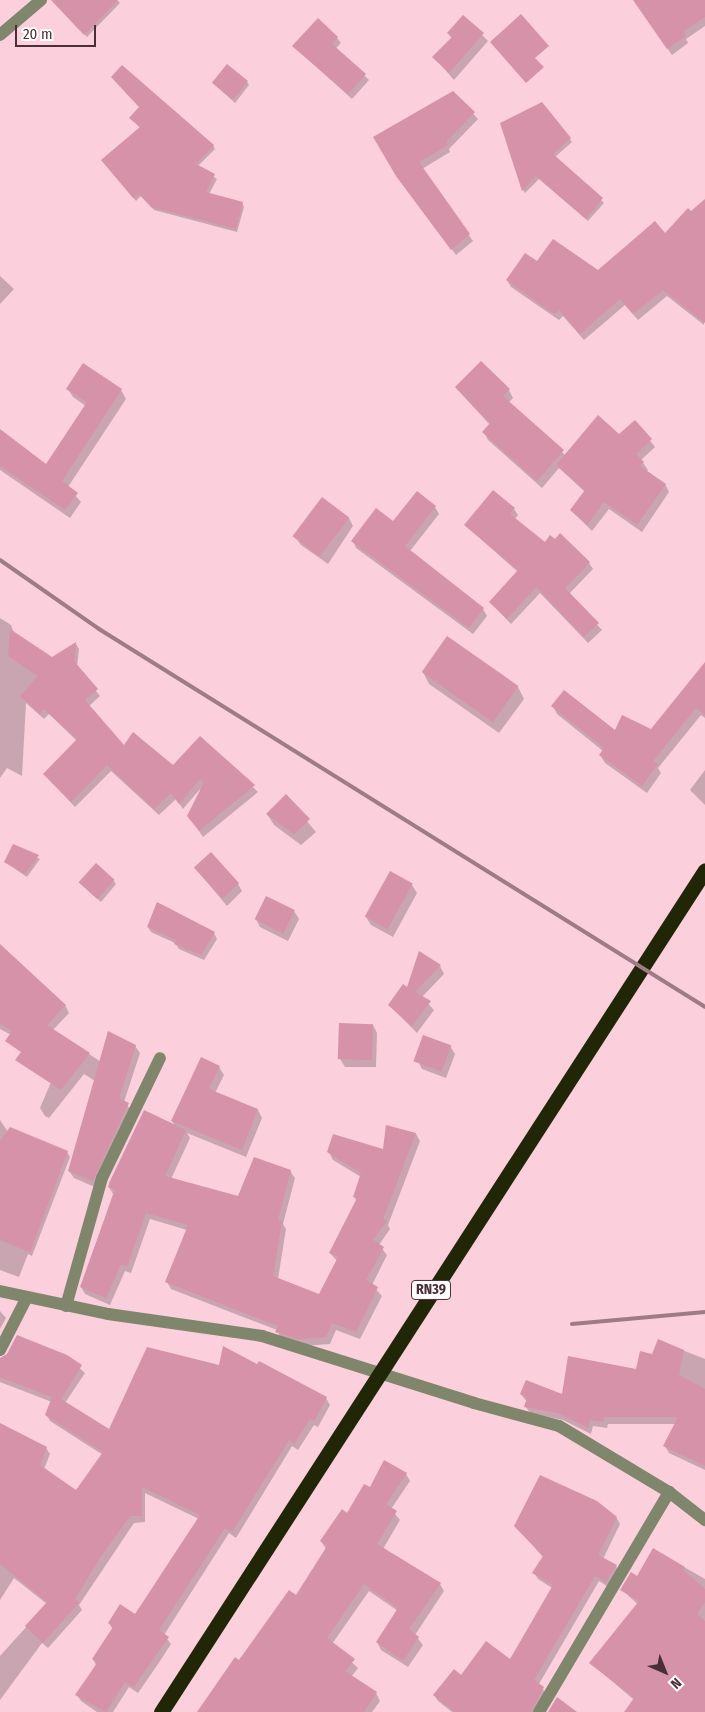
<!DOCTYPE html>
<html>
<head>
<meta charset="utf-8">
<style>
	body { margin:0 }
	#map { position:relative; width:705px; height:1712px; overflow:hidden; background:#fbcfdc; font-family:"Fira Sans Condensed",sans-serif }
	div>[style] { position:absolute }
	.shadow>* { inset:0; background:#0003 }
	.building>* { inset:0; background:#d592a8; transform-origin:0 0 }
	.minor>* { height:12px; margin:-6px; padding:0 6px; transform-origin:6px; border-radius:6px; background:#80866c }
	.highway>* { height:15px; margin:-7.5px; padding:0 7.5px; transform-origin:7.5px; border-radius:7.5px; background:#202606 }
	.rail>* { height:4px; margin:-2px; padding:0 2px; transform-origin:2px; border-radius:2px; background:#9f7b86 }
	span { translate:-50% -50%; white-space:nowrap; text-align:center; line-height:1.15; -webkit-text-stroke:4.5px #fefefe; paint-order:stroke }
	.shield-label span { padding:1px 4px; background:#fefefe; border:1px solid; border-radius:4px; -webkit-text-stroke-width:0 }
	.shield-label { font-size:14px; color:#4b2f38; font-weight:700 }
	.north { position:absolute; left:640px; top:1647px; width:50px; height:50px; -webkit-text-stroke:4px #fefefe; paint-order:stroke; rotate:136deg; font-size:14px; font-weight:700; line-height:20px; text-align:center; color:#4b2f38 }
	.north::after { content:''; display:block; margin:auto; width:18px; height:22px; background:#4b2f38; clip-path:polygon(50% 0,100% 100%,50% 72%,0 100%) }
	.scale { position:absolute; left:15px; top:25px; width:81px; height:22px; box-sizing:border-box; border:2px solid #4b2f38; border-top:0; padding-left:6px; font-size:15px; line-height:18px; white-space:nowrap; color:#4b2f38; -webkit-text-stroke:4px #fefefe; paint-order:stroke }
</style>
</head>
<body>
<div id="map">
	<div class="shadow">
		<div style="clip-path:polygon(63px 0,117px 0,120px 3px,87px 37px,60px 9px)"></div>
		<div style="clip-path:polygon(644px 0,705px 0,705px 26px,686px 39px,688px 43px,672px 55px,641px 11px)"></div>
		<div style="clip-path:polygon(463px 16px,488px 41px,454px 80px,434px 57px,452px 39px,448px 33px)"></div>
		<div style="clip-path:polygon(337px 38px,341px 43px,336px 48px,369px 80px,352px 99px,293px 46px)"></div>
		<div style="clip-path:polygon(112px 77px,213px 145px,215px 149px,198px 166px,217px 179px,209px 194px,242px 203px,244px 207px,237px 232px,154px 210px,141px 196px,136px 201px,105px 163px,140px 128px,131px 118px,140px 108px)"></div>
		<div style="clip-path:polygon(247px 82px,249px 85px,235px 103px,214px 84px)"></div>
		<div style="clip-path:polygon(453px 92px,478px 119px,449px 149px,450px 152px,422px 169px,473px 241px,456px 255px,401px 182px)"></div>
		<div style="clip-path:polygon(542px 104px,572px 142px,555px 157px,604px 203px,588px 221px,539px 179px,525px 193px,523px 190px,501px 124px)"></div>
		<div style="clip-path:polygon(705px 201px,704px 325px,667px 296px,638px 320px,625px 305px,584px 340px,563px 316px,559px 320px,511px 287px,507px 280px,537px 263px,598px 271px,665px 234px)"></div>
		<div style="clip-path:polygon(0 276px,14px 289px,0 304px)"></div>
		<div style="clip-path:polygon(456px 388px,509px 390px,513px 398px,509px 402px,566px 456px,619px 435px,635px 421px,655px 447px,641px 460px,648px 470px,646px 472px,665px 484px,669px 492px,642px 532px,609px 509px,592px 531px,571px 510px,585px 492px,559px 468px,542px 488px,488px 440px,484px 432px,490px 425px)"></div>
		<div style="clip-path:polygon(68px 389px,121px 390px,126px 399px,68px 487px,81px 502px,70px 518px,0 470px,0 431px,47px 466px,86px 406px,73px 397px)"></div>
		<div style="clip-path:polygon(322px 498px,349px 518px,353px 526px,328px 564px,301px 545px,296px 538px)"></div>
		<div style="clip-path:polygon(435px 507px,439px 514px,410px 551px,483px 609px,487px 616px,473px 634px,356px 548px,353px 541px)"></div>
		<div style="clip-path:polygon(514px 509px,518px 515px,515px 519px,545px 544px,589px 563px,593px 569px,569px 594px,602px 630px,588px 643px,540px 593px,511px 624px,490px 602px,518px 572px,465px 525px)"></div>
		<div style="clip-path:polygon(0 618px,11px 625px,14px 633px,52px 659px,76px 644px,79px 649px,77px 667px,100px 696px,89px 706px,124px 747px,173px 766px,200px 737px,258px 792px,203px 837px,193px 822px,201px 788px,183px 809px,176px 799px,159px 815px,111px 771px,75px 807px,44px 774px,77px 741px,49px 714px,44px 719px,26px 703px,22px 776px,7px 768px,0 778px)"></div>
		<div style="clip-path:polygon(447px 638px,518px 687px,524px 699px,499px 733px,429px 684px,423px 672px)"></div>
		<div style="clip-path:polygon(705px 667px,705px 718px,701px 715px,658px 768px,661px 773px,647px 793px,605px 763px,600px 755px,603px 751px,557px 714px,553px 706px,616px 732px,651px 730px)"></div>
		<div style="clip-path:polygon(705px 770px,705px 805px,690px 790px)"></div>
		<div style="clip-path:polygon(286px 796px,316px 832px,301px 845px,274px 825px,267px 814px)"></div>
		<div style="clip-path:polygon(13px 846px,40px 859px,27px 877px,5px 862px)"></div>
		<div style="clip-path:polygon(196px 869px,238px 884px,242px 891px,227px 906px)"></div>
		<div style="clip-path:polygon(114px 881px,116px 884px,101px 902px,80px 883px)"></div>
		<div style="clip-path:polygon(412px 885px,417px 893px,393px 937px,371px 925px,366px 917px)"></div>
		<div style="clip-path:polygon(294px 911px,299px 919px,288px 941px,260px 927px,256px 919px)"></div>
		<div style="clip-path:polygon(148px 927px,214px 933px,217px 939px,204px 960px,179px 949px,175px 943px,151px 932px)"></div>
		<div style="clip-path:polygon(0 949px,65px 1005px,69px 1013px,53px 1030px,101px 1062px,135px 1046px,140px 1053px,124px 1102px,133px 1112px,97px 1188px,74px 1178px,69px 1171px,95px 1081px,84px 1074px,49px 1118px,45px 1116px,40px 1108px,60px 1061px,0 1029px)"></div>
		<div style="clip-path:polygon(440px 966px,444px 974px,422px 997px,434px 1010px,417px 1033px,389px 1005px)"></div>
		<div style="clip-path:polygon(341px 1024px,373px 1025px,377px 1033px,376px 1067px,345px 1067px,340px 1059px)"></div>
		<div style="clip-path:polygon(450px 1046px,455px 1054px,446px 1078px,422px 1069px,418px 1061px)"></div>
		<div style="clip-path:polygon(219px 1067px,224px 1075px,215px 1093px,258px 1110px,262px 1118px,246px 1157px,187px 1133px,190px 1138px,171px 1179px,238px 1197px,290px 1171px,295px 1178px,283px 1224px,286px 1229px,278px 1279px,320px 1296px,337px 1261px,330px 1253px,357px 1201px,354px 1197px,361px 1177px,333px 1160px,329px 1152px,384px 1151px,388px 1127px,416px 1134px,420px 1141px,388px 1225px,390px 1229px,379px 1245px,387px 1255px,372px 1285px,382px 1296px,360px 1339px,336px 1330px,330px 1344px,302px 1346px,281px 1339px,277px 1330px,171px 1289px,167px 1282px,187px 1230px,150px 1219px,131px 1273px,125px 1271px,110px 1305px,85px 1294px,81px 1287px,113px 1194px,109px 1187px,175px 1126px,172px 1121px)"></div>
		<div style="clip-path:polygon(0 1120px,8px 1132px,67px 1152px,70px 1157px,32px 1256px,28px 1254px,19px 1277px,0 1270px)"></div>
		<div style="clip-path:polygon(0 1311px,6px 1318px,0 1329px)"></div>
		<div style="clip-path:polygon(659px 1341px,705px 1359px,705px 1470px,669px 1453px,665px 1446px,676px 1424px,608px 1424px,607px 1428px,593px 1426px,591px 1434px,563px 1420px,530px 1413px,526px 1407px,527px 1402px,521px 1394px,563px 1396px,637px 1370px,653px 1355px)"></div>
		<div style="clip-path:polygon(66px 1356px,85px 1373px,65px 1403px,110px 1430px,220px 1367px,258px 1366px,260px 1362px,326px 1398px,330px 1405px,318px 1427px,314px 1425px,298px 1450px,292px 1446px,236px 1538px,229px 1533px,164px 1635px,171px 1644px,158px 1664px,138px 1693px,129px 1687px,113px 1712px,97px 1712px,81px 1701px,77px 1695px,96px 1665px,93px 1659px,113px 1630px,109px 1623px,135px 1616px,199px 1519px,145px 1493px,145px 1522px,134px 1523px,79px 1605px,82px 1610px,48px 1648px,42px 1643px,0 1700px,0 1656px,47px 1604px,14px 1578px,0 1600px,0 1424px,46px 1448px,50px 1454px,44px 1469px,76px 1491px,103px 1455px,50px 1421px,46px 1414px,52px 1402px,0 1382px,0 1358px)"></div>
		<div style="clip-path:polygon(406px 1474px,410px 1481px,391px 1509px,400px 1520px,383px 1549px,440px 1584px,444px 1591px,415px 1635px,423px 1645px,408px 1667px,381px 1650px,377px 1642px,398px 1611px,369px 1591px,332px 1644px,358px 1668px,351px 1677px,376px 1693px,380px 1701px,372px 1712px,208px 1712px,239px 1662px,296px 1597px,326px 1549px,321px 1541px,370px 1488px)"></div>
		<div style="clip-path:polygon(616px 1517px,620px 1524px,603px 1559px,616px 1566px,619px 1572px,610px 1588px,599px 1581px,539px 1684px,547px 1695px,537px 1712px,452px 1712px,438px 1701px,434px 1695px,461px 1676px,510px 1661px,552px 1588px,538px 1579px,534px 1573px,543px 1557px,515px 1525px)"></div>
		<div style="clip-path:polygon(654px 1550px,705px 1579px,705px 1665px,622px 1590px,638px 1577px)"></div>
		<div style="clip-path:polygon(591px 1663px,705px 1704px,705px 1712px,625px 1712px,634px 1700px)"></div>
	</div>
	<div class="building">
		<div style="clip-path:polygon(51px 0,118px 0,84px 35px)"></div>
		<div style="clip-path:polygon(633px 0,705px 0,705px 17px,683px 32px,686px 36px,667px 49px)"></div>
		<div style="clip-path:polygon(521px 14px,549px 46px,535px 58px,544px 67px,526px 83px,490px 42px)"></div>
		<div style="clip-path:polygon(463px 15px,484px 33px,449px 73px,432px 57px,452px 37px,447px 33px)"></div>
		<div style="clip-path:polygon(318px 18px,338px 37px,332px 44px,366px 74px,348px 94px,292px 46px)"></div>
		<div style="left:227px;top:64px;width:27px;height:24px;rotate:39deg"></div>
		<div style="clip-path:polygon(122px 65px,214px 145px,196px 164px,215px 174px,206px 192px,243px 202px,236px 229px,151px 207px,139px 194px,133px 198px,101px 160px,140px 127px,129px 118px,139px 107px,111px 77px)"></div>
		<div style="clip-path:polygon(453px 91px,475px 112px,446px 142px,448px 145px,419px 162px,470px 234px,451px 250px,396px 176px,373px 137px)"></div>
		<div style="clip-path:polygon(542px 102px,571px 138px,553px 154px,603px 198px,586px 219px,536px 176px,522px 191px,500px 123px)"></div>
		<div style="clip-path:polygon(705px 199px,705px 323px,663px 290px,633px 314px,620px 299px,580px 334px,559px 310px,554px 314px,506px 280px,525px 253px,537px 261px,553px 239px,598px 270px,655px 221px,665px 233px,688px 208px,691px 211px)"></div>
		<div style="clip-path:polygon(481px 361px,510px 389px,503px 396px,564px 450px,537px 481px,482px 432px,490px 423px,455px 387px)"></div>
		<div style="clip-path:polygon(83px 363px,122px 389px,62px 481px,78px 493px,65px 510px,0 466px,0 429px,46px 464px,87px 402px,66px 389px)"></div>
		<div style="clip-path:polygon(598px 415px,619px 434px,635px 420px,652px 439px,636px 454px,644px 462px,640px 466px,666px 484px,637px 525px,604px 502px,587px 525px,570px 510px,585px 490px,556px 465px)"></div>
		<div style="clip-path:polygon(493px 490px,515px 508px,510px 514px,545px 542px,550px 535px,555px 539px,560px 533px,590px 562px,565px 588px,599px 623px,584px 637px,536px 587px,507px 619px,489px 602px,518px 570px,464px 525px)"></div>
		<div style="clip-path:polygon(417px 491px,436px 506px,405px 546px,484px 608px,469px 628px,351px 541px,376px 508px,393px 521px)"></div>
		<div style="left:322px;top:497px;width:34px;height:49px;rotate:37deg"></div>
		<div style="clip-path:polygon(10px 629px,52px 657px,76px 642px,74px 661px,98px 689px,85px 700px,124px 745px,133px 732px,173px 765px,200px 736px,255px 785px,199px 831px,187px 816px,204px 782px,200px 779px,179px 804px,171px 793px,154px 809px,107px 765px,71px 802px,43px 774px,77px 739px,44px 709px,40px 714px,20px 696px,38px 676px,8px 656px)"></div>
		<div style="left:447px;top:636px;width:87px;height:44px;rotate:35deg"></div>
		<div style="clip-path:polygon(705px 662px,705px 715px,696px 708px,653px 761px,658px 764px,642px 786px,599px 755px,604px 748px,551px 706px,564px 690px,615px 730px,622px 715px,651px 729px)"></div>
		<div style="clip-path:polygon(286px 794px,310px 819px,294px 834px,266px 814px)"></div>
		<div style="clip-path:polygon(13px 844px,39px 855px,25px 874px,4px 862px)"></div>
		<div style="left:211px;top:852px;width:42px;height:23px;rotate:48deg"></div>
		<div style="left:96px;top:863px;width:25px;height:26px;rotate:42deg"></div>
		<div style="left:390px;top:871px;width:26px;height:52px;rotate:29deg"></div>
		<div style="left:266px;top:896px;width:32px;height:26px;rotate:26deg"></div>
		<div style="clip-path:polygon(157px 902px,215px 932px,201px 955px,174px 944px,176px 940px,147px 927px)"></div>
		<div style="clip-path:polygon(0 944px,66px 1005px,47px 1025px,90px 1053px,61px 1090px,15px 1060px,21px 1052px,5px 1041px,12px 1031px,0 1024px)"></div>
		<div style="clip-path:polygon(419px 951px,441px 965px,415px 992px,431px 1001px,412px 1026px,388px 1005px,403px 984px,407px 987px)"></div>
		<div style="left:339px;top:1023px;width:34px;height:36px;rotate:2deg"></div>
		<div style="clip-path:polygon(108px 1031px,136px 1045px,119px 1098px,129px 1103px,93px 1181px,68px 1171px)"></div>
		<div style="left:423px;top:1035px;width:30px;height:28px;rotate:20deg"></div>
		<div style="clip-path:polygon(201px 1057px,220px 1066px,209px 1089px,258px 1109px,242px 1150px,171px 1121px)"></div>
		<div style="clip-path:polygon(144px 1110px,186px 1130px,165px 1176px,238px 1196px,254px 1157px,291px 1170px,278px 1220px,282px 1221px,273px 1276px,319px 1294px,338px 1257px,329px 1253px,357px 1198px,353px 1197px,361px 1173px,327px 1152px,333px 1134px,383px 1149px,386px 1125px,416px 1133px,383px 1219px,387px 1221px,373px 1240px,384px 1247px,366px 1280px,378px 1287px,356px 1332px,332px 1323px,326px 1337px,298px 1339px,275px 1332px,278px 1326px,165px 1282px,188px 1225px,146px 1213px,127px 1267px,121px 1264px,106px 1298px,80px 1287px,115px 1190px,108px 1187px,110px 1181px)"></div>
		<div style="clip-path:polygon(10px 1127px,68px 1151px,30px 1252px,0 1240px,0 1141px)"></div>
		<div style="clip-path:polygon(17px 1335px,67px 1355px,82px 1365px,61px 1399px,109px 1429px,147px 1347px,219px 1365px,223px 1346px,257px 1364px,259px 1361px,327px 1397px,314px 1421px,310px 1419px,294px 1444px,289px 1440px,232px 1532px,225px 1528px,159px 1630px,169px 1637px,154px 1658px,134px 1687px,125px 1682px,106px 1712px,75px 1695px,97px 1663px,92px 1659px,113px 1627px,108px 1623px,120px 1604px,135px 1614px,200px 1515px,142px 1487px,142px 1516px,130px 1516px,98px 1561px,75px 1599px,79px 1603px,43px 1643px,25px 1626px,47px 1602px,0 1564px,0 1423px,47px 1447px,40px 1465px,76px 1490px,103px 1452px,45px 1415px,52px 1397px,0 1377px,0 1358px,7px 1354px)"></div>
		<div style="clip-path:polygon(658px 1339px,684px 1350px,679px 1375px,705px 1389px,705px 1466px,663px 1446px,678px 1417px,605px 1417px,603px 1422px,590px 1420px,588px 1428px,558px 1413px,524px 1407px,527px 1398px,520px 1394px,526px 1380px,562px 1394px,568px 1356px,636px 1369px,640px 1351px,652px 1354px)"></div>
		<div style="clip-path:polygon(384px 1460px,407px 1473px,386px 1504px,397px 1511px,377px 1544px,441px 1583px,409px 1629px,419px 1637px,403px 1661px,376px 1642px,398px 1608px,364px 1584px,327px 1638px,355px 1659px,345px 1671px,377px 1692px,364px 1712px,197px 1712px,235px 1657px,239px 1660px,289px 1590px,296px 1595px,327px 1546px,320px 1541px,342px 1509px,347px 1513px,364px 1484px,370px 1487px)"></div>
		<div style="clip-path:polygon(540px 1475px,597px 1501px,617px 1517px,598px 1555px,617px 1565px,606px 1582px,595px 1576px,534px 1680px,544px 1687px,531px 1712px,455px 1712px,433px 1695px,454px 1669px,461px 1675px,486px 1641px,510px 1659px,553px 1585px,532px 1573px,543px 1556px,514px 1526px)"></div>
		<div style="clip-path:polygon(653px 1548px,685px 1567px,683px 1570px,705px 1589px,705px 1602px,697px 1614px,705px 1621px,705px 1712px,624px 1712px,634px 1698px,589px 1663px,639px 1601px,620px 1590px,631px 1572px,637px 1576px)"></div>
		<div style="clip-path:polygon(557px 1697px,577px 1712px,548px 1712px)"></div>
	</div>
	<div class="minor">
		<div style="left:0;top:35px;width:54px;rotate:-40.5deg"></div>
		<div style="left:0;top:1291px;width:110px;rotate:12deg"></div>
		<div style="left:108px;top:1314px;width:156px;rotate:8.1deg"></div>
		<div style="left:262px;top:1336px;width:222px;rotate:17.5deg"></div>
		<div style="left:474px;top:1403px;width:88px;rotate:15.1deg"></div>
		<div style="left:559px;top:1426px;width:128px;rotate:31deg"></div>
		<div style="left:669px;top:1492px;width:46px;rotate:37.9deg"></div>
		<div style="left:66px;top:1306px;width:133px;rotate:-74.3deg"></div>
		<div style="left:102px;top:1178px;width:133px;rotate:-64.2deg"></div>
		<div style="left:0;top:1350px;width:57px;rotate:-63deg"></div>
		<div style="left:539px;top:1712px;width:256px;rotate:-59.4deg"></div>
	</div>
	<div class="highway">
		<div style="left:161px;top:1712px;width:1002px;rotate:-57.13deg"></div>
	</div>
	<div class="rail">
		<div style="left:0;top:560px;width:121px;rotate:34.9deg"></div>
		<div style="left:99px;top:629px;width:714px;rotate:31.95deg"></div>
		<div style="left:572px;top:1324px;width:134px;rotate:-5.2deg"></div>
	</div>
	<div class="shield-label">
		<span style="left:431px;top:1290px">RN39</span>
	</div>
	<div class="north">N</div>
	<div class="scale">20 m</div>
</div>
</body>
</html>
